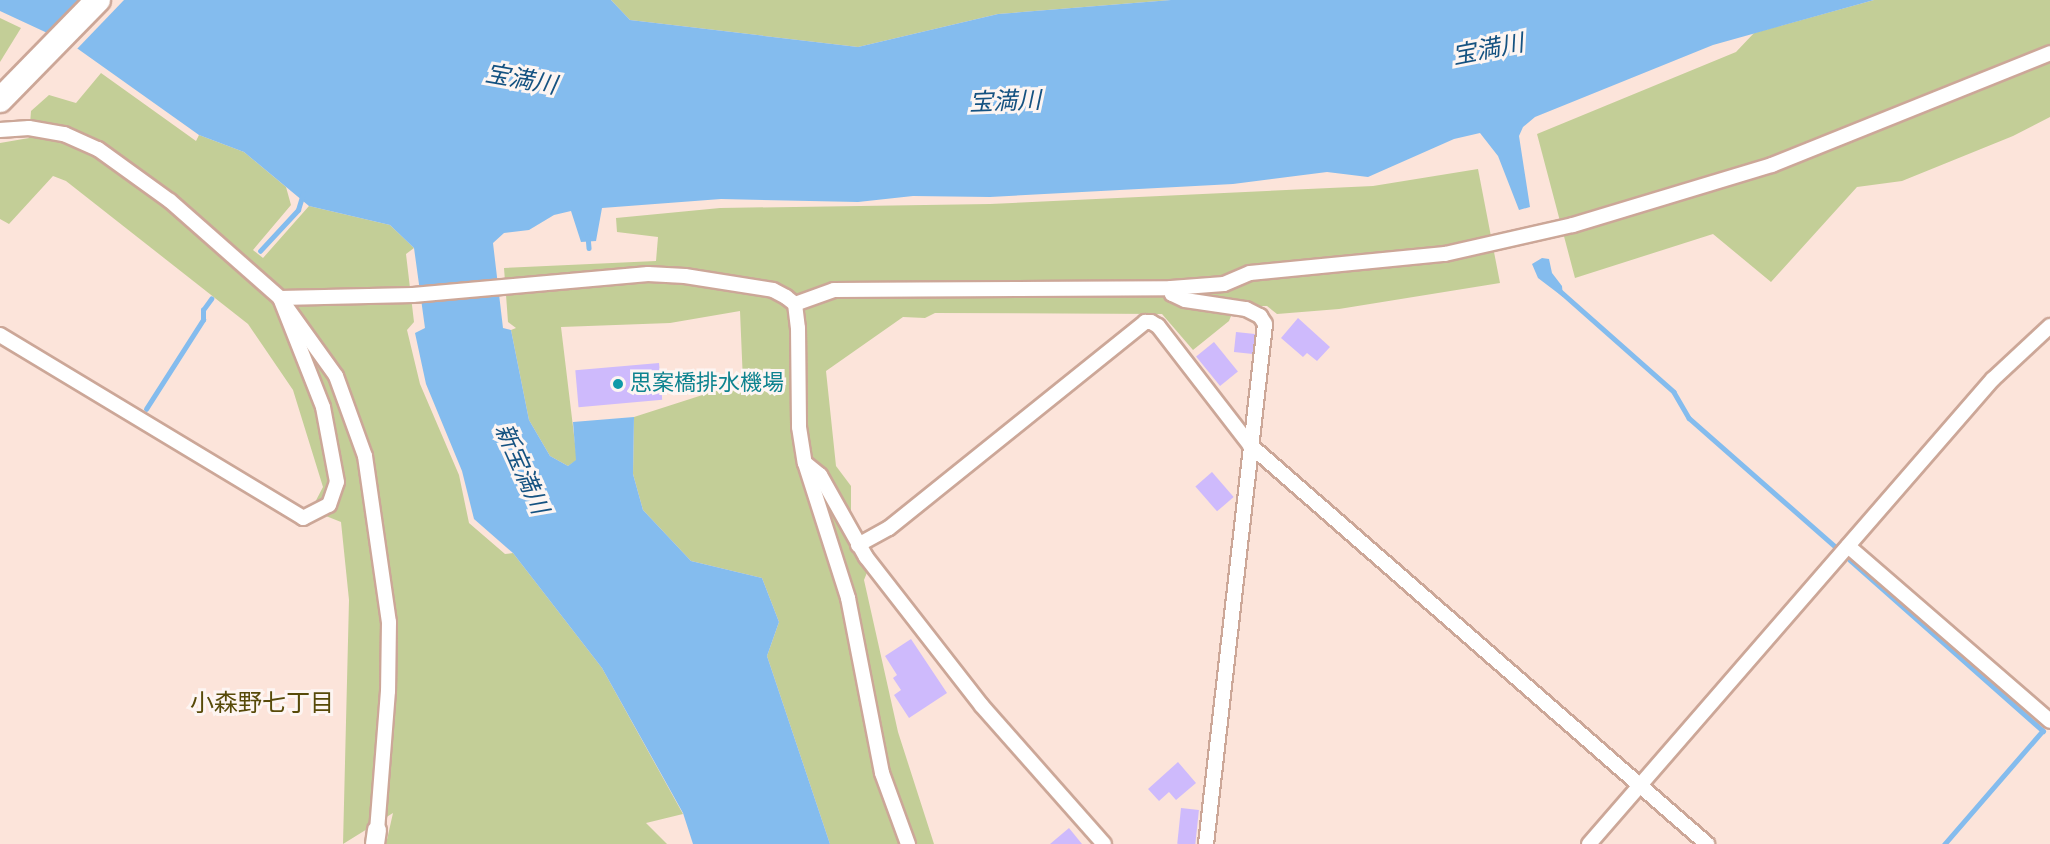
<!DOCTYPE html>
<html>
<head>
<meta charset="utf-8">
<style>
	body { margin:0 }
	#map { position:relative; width:2050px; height:844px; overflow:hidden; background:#fce4da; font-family:Karla,"Noto Sans JP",sans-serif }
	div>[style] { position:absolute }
	.green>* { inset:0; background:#c3ce97 }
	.water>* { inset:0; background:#84bcee }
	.pier>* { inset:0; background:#fce4da }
	.stream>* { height:4.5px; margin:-2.25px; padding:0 2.25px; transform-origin:2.25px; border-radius:2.25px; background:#84bcee }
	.building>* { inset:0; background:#cebafc; transform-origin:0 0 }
	.roads { filter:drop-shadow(2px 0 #cca798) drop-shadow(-2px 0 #cca798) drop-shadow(0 2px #cca798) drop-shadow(0 -2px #cca798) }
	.street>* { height:14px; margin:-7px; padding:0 7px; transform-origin:7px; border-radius:7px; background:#fff }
	.secondary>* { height:18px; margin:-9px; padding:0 9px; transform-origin:9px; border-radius:9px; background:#fff }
	.highway>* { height:24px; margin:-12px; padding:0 12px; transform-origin:12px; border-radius:12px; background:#fff }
	.dots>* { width:16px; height:16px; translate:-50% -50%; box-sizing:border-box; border:3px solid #fdf5f2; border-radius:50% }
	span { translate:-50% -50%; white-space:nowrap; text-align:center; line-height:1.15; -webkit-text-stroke:6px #fdf5f2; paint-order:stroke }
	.culture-label { font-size:22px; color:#0d838f }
	.left { translate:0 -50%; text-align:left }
	.water-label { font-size:24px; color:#155281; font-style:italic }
	.neighbourhood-label { font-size:24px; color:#574a09 }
</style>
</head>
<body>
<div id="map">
	<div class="green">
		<div style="clip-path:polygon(611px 0,1171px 0,998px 14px,858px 47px,630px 20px)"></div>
		<div style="clip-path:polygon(1874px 0,2050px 0,2050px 117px,2013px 136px,1902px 181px,1857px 187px,1771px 282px,1713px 234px,1575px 278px,1537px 134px,1736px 52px,1754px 33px)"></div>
		<div style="clip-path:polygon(0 18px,21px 28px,0 62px)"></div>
		<div style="clip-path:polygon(101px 73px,196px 141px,199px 135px,244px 152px,286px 187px,291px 205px,253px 250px,263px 258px,309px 206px,390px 225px,414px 248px,406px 254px,414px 322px,407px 330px,420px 384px,459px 475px,469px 523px,505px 554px,513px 553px,602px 668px,683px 814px,646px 823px,667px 844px,386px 844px,393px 813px,343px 844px,349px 600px,341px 522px,311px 510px,323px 487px,293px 390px,248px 324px,66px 181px,53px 176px,9px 224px,0 219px,0 143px,29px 138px,31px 111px,49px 95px,76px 103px)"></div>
		<div style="clip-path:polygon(1478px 169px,1500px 283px,1339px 309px,1277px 314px,1267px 306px,1235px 306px,1229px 321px,1193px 350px,1162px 314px,935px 313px,925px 318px,903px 317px,826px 371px,836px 466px,851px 486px,851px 540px,868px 570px,864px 580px,898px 732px,934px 844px,830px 844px,767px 656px,779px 622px,762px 578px,691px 561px,643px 510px,633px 474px,634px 417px,743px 382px,740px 311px,670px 323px,561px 327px,577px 460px,568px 466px,550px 456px,529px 420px,511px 330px,516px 328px,508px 322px,504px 268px,656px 261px,658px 237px,617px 232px,616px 218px,720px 208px,990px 204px,1373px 186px)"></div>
	</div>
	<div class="water">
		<div style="clip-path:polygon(0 0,611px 0,630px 20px,858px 47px,998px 14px,1171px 0,1874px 0,1713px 45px,1535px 117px,1523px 127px,1519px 136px,1530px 207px,1519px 210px,1498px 156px,1480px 133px,1454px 139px,1368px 177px,1327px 172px,1233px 184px,990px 197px,913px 196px,858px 202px,721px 199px,602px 208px,596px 241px,581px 242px,571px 211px,554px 215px,529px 230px,504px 233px,493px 243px,503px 328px,511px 330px,529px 420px,550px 456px,568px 466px,576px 460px,573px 422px,634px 417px,633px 474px,643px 510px,691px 561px,762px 578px,779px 622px,767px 656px,830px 844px,693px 844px,683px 813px,602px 668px,513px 553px,474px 519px,462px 471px,426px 384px,415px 333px,425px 328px,414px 248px,390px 225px,309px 206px,244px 152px,199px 135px,71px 44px,0 11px)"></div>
		<div style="clip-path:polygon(1542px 258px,1549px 259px,1552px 273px,1562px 286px,1563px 297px,1538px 278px,1532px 264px)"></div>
	</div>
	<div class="pier">
		<div style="clip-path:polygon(84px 0,124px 0,75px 51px,48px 37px)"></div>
	</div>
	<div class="stream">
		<div style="left:588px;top:236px;width:12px;rotate:85deg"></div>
		<div style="left:260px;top:251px;width:56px;rotate:-47.2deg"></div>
		<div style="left:298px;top:210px;width:17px;rotate:-73deg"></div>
		<div style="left:1560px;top:291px;width:152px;rotate:41.5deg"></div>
		<div style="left:1674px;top:392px;width:30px;rotate:60deg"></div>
		<div style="left:1689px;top:418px;width:196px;rotate:41.3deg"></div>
		<div style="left:146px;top:409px;width:106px;rotate:-57.4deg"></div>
		<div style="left:203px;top:320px;width:10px;rotate:-90deg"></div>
		<div style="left:203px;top:310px;width:14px;rotate:-54deg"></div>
		<div style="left:1850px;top:560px;width:258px;rotate:41.5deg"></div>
		<div style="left:2043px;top:731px;width:150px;rotate:130.9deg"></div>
	</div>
	<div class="building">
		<div style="clip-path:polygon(1298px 318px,1330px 347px,1317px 361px,1307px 353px,1303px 357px,1281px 338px)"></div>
		<div style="left:1236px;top:332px;width:19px;height:20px;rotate:6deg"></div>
		<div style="left:1214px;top:342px;width:38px;height:23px;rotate:51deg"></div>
		<div style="left:659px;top:363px;width:37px;height:84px;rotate:85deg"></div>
		<div style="left:1212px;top:472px;width:33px;height:22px;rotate:49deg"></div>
		<div style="clip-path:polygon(911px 639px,947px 693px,909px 718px,894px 695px,901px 690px,893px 678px,897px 675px,885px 656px)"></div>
		<div style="clip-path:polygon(1178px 762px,1196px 783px,1176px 800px,1169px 792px,1159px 801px,1148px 789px)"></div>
		<div style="left:1181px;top:808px;width:18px;height:36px;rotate:6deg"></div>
		<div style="clip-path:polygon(1069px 828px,1082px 844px,1050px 844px)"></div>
	</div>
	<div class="roads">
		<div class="street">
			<div style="left:0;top:130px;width:29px;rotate:-4deg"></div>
			<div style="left:29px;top:128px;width:36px;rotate:10deg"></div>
			<div style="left:64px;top:134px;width:37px;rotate:24deg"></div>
			<div style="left:98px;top:149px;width:89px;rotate:35.8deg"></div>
			<div style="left:170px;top:201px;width:147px;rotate:41.4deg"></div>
			<div style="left:280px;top:298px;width:96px;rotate:54.3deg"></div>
			<div style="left:336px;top:376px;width:85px;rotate:70.1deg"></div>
			<div style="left:365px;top:456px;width:168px;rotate:81.8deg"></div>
			<div style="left:389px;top:622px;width:69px;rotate:90.8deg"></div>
			<div style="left:388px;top:691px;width:139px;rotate:94.5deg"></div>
			<div style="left:1171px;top:288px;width:6px;rotate:81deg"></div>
			<div style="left:1172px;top:294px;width:14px;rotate:25deg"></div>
			<div style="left:1185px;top:300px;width:62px;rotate:8.4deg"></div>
			<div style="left:1246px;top:309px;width:16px;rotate:27deg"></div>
			<div style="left:1260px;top:316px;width:9px;rotate:58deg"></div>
			<div style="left:1265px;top:324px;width:523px;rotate:96.47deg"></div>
			<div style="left:795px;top:304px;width:41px;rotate:-19.7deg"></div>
			<div style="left:834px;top:290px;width:337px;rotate:-0.3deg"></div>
			<div style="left:1171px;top:288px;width:53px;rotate:-4.3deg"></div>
			<div style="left:1224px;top:284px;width:28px;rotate:-23deg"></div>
			<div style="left:1250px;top:273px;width:196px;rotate:-5.6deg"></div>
			<div style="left:1445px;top:254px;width:131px;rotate:-12.8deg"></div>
			<div style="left:1573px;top:225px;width:208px;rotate:-16.8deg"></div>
			<div style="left:1772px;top:165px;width:300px;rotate:-21.9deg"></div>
			<div style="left:0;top:335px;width:354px;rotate:31.1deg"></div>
			<div style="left:303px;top:518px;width:29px;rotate:-27deg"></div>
			<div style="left:329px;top:505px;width:24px;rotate:-71deg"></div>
			<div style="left:337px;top:482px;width:76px;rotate:-100.6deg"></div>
			<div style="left:323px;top:407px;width:117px;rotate:-111.5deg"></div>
			<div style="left:280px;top:298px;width:133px;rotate:-1.3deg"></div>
			<div style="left:413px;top:295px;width:236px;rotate:-5.1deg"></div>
			<div style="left:648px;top:274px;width:37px;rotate:3deg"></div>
			<div style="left:685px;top:276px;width:89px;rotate:9deg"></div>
			<div style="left:773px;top:290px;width:15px;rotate:28deg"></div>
			<div style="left:786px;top:297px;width:11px;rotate:38deg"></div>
			<div style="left:795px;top:304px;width:24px;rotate:83deg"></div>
			<div style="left:798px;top:328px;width:99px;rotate:89.4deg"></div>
			<div style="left:799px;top:427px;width:36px;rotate:81deg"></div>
			<div style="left:805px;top:463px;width:142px;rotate:72.3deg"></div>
			<div style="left:848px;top:598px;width:178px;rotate:79deg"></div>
			<div style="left:882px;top:773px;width:76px;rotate:69.9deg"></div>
			<div style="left:805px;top:463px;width:19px;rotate:39deg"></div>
			<div style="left:820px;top:475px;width:94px;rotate:60.7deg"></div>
			<div style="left:866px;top:557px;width:189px;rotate:52.1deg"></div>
			<div style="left:982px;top:706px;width:184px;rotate:48.5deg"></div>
			<div style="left:858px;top:545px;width:35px;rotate:-29deg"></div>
			<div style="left:889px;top:528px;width:329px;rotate:-38.8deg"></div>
			<div style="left:1145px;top:322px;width:6px"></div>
			<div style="left:1151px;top:322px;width:8px;rotate:30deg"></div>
			<div style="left:1158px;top:326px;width:150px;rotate:52.3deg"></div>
			<div style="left:1250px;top:445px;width:607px;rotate:41.12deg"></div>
			<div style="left:1848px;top:546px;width:267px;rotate:40.9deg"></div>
			<div style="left:1589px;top:844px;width:616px;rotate:-49.02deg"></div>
			<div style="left:1993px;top:379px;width:78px;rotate:-42.9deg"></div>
		</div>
		<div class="secondary">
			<div style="left:375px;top:844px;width:14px;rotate:-82deg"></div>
		</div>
		<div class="highway">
			<div style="left:0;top:100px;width:140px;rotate:-45.6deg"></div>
		</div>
	</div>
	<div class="dots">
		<div style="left:618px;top:384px;background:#0f9aa8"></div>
	</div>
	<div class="culture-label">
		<span class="left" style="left:630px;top:384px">思案橋排水機場</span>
	</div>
	<div class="water-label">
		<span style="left:1488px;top:50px;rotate:-11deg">宝満川</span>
		<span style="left:521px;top:80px;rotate:10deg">宝満川</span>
		<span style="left:1005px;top:102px;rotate:-2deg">宝満川</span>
		<span style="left:521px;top:469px;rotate:66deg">新宝満川</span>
	</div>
	<div class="neighbourhood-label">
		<span style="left:262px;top:704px">小森野七丁目</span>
	</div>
</div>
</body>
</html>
